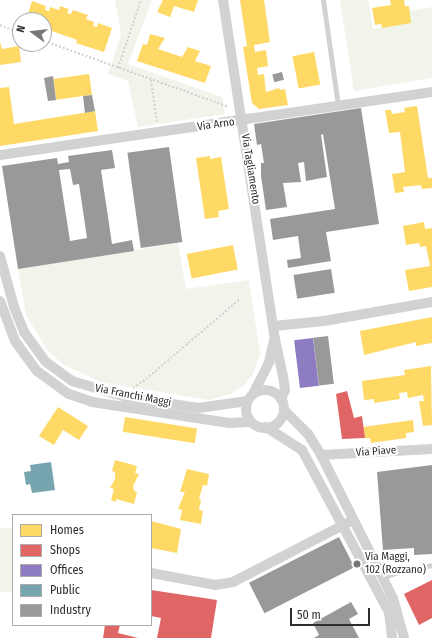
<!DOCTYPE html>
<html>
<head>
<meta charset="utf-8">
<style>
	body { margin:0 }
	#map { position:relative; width:432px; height:638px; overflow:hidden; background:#fff; font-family:"Fira Sans Condensed",sans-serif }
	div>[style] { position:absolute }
	.green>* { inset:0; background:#f0f4eb; transform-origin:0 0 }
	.homes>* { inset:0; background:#ffd966; transform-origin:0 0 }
	.shops>* { inset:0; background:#e06666 }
	.offices>* { inset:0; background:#8e7cc3; transform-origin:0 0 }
	.public>* { inset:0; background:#76a5af }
	.industry>* { inset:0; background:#999; transform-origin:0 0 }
	.path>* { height:2px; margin-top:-1px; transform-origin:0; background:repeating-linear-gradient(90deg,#d2d2d2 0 2px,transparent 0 4px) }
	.lane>* { height:5px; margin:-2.5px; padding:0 2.5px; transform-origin:2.5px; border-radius:2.5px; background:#d2d2d2 }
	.street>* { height:10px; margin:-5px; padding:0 5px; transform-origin:5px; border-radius:5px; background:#d2d2d2 }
	.street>.ring { margin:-5px; padding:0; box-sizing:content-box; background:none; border:10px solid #d2d2d2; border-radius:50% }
	.dots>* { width:11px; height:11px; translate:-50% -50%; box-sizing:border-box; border:2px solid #fff; border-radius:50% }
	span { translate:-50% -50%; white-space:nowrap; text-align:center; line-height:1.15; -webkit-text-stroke:4px #fff; paint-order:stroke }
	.street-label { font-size:11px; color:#2d2d2d }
	.poi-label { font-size:11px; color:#2d2d2d }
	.left { translate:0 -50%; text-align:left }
	.legend { position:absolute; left:12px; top:514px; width:140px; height:112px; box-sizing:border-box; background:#fff; border:1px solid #ababab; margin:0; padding:5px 7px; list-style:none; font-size:12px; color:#2d2d2d }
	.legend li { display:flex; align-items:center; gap:8px; height:20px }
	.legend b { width:20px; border:1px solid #ababab }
	.north { position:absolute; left:12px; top:12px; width:40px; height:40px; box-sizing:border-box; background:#fff; border:1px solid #ababab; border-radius:50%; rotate:285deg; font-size:11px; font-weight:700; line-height:16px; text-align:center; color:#2d2d2d }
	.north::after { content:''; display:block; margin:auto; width:14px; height:18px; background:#767676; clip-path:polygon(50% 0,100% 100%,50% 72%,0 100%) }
	.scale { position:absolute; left:290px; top:608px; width:80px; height:18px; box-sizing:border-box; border:2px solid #2d2d2d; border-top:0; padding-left:5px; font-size:12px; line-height:14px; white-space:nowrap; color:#2d2d2d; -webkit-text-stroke:3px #fff; paint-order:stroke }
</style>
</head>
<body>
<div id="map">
	<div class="green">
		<div style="clip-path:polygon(115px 0,152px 0,128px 64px,222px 97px,225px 114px,138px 127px,128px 81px,108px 74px,121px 35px)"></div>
		<div style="clip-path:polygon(340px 0,368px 0,373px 29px,411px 23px,409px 11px,432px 7px,432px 78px,354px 91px)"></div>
		<div style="clip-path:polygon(178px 243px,186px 289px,249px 280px,260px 354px,253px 374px,243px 386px,231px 394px,208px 400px,101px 382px,64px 365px,47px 350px,26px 315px,18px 269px)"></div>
		<div style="left:0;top:528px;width:13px;height:64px"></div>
	</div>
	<div class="homes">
		<div style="clip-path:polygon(163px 0,198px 0,194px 12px,174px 6px,170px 17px,157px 12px)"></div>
		<div style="clip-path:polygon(240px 0,264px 0,270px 42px,254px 45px,255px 52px,266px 50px,268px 66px,257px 68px,258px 75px,264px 74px,266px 92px,279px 88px,280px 90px,285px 89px,288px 105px,259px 109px,252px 103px,243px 47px,247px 46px)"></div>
		<div style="clip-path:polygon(390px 0,404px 0,405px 6px,409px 6px,411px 23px,382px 28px,381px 24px,375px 25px,372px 8px,391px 5px)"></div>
		<div style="clip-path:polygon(32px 1px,46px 6px,45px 10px,49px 11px,50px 7px,59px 10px,60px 6px,69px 9px,67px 13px,71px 14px,73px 10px,88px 15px,86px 19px,94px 22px,93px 26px,97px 27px,98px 23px,112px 28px,104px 52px,76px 43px,77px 40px,52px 31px,51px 34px,44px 32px,44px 20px,26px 20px)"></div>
		<div style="clip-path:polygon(150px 34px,165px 38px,158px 49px,182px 57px,188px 47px,200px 51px,195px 61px,211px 66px,205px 83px,137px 61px,143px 44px,147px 45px)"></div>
		<div style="clip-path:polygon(0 42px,2px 49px,19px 46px,21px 62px,0 65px)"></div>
		<div style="left:314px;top:52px;width:33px;height:22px;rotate:79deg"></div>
		<div style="left:89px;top:74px;width:21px;height:36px;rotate:82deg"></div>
		<div style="clip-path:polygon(9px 87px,14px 124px,95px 111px,98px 131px,0 146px,0 88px)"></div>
		<div style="clip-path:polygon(417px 106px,428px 178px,432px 178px,432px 188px,422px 189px,421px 185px,403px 187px,404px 192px,395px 193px,392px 174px,405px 172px,400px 132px,389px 133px,385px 110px,391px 110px,392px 114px,405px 112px,404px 108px)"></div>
		<div style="clip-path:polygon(210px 156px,210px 159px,221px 157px,229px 209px,218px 211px,219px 217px,205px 219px,196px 158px)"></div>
		<div style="clip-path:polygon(424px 222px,425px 229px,432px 228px,432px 287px,409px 291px,405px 270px,430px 266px,426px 246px,420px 247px,419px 243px,406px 245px,403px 226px)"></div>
		<div style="left:233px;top:245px;width:25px;height:47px;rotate:79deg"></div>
		<div style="clip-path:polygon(432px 317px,432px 343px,416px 346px,416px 342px,364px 355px,360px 331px)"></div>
		<div style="clip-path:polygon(431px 366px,432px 425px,423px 426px,419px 401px,424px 401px,423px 395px,408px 398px,407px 392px,399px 393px,400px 399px,374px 403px,374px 399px,364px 400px,362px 381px,405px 375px,404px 370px)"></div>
		<div style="clip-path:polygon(58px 407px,88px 426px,79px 440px,63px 430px,54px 445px,39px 436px)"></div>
		<div style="left:125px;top:417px;width:73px;height:15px;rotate:9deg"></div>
		<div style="clip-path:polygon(413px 420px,414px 432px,406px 433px,406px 438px,371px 443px,370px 438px,365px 438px,363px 427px)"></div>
		<div style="clip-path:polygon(115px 460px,137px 466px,135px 473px,139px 474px,133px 486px,134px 491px,137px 492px,134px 504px,116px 499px,116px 502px,111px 500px,114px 489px,110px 488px,115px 479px,115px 472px,112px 471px)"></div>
		<div style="clip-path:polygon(187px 469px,209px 474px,207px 486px,203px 485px,199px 499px,201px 500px,199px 510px,203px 511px,201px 524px,180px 520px,182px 510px,178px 509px,185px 492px,180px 492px)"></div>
		<div style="clip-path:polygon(151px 521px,181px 529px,177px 553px,151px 548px)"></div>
	</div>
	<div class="shops">
		<div style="clip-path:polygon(347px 391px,354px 418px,362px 416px,365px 438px,342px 439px,336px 394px)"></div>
		<div style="clip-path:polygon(432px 580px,432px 618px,419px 625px,404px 594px)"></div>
		<div style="clip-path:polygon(151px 590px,217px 600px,211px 638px,157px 638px,161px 618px,151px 616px)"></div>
		<div style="clip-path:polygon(105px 625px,120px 625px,118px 633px,138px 638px,103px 638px)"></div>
	</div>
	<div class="offices">
		<div style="left:313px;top:338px;width:48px;height:19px;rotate:83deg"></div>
	</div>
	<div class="public">
		<div style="clip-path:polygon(51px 462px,55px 490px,32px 493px,30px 484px,26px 485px,24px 472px,31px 471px,30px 465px)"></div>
	</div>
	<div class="industry">
		<div style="left:282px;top:72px;width:8px;height:10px;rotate:76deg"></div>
		<div style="clip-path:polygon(53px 76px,56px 100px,48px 101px,44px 78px)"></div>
		<div style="clip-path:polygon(92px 95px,95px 111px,85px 113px,83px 96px)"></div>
		<div style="clip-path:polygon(361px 108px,379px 224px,326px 232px,331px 261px,288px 268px,287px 260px,301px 258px,298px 236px,273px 240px,270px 219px,335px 209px,323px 134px,321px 135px,327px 177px,306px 181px,304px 162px,298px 163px,301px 182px,283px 183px,287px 207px,266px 210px,261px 176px,261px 163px,264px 163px,261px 144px,257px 145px,254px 124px)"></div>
		<div style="left:169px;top:147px;width:96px;height:42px;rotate:82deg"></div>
		<div style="clip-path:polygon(evenodd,112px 150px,115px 168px,101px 170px,112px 244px,132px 240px,134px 251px,18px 269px,2px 166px,57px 158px,58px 164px,69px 162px,68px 156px,112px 150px,70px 169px,73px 185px,79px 184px,87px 238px,70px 241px,59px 170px,70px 169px)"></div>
		<div style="left:331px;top:269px;width:24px;height:38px;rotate:81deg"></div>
		<div style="left:328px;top:336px;width:48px;height:15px;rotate:83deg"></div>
		<div style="clip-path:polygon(432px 465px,432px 554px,414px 555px,414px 548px,383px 550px,377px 472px)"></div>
		<div style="left:339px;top:537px;width:34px;height:101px;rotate:63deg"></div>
		<div style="clip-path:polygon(351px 602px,358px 614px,349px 619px,359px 638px,314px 638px,319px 635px,313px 623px)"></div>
	</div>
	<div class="path">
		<div style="left:0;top:25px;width:22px;rotate:22deg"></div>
		<div style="left:44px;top:41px;width:196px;rotate:19.6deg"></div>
		<div style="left:118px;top:68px;width:72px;rotate:-71.3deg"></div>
		<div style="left:151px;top:80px;width:42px;rotate:81.9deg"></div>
		<div style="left:133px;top:388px;width:16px;rotate:-35deg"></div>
		<div style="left:146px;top:379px;width:123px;rotate:-40.4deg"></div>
	</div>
	<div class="lane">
		<div style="left:323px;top:0;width:107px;rotate:81.9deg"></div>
		<div style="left:381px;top:578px;width:24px;rotate:-19deg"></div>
		<div style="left:404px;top:570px;width:28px;rotate:-10deg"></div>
	</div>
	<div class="street">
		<div style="left:223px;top:0;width:343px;rotate:81.3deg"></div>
		<div style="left:275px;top:339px;width:38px;rotate:78deg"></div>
		<div style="left:283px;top:376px;width:14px;rotate:82deg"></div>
		<div style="left:285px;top:390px;width:10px;rotate:114deg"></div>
		<div style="left:0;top:155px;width:437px;rotate:-8.3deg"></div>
		<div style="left:0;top:256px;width:53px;rotate:74.6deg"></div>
		<div style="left:14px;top:307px;width:27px;rotate:68deg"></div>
		<div style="left:24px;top:332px;width:37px;rotate:54deg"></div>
		<div style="left:46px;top:362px;width:32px;rotate:36deg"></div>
		<div style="left:72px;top:381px;width:56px;rotate:16.5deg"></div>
		<div style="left:126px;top:397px;width:73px;rotate:8.7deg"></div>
		<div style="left:198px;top:408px;width:50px;rotate:-8deg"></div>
		<div style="left:0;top:301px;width:43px;rotate:69.4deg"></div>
		<div style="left:15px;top:341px;width:37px;rotate:54deg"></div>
		<div style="left:37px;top:371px;width:39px;rotate:36deg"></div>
		<div style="left:69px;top:394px;width:24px;rotate:19deg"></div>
		<div style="left:92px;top:402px;width:139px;rotate:8.7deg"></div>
		<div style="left:229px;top:423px;width:22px;rotate:-3deg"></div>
		<div style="left:274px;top:326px;width:50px;rotate:-5.7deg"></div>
		<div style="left:324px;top:321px;width:110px;rotate:-10deg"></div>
		<div class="ring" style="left:246px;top:390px;width:28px;height:28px"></div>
		<div style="left:253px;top:394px;width:36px;rotate:-63deg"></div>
		<div style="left:269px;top:362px;width:23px;rotate:-77deg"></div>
		<div style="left:284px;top:410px;width:34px;rotate:45deg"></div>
		<div style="left:308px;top:434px;width:25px;rotate:58deg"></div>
		<div style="left:321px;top:455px;width:160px;rotate:63.3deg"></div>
		<div style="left:393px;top:598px;width:41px;rotate:74.6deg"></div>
		<div style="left:266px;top:427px;width:43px;rotate:32.6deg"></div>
		<div style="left:302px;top:450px;width:184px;rotate:61.8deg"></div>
		<div style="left:389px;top:612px;width:26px;rotate:83deg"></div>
		<div style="left:321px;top:455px;width:111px;rotate:-3.1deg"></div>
		<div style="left:151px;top:573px;width:65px;rotate:10.6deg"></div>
		<div style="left:215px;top:585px;width:18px;rotate:-9deg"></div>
		<div style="left:233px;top:582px;width:131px;rotate:-27.3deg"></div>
	</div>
	<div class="dots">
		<div style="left:357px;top:564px;background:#767676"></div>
	</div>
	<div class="street-label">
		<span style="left:216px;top:125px;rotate:-8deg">Via Arno</span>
		<span style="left:250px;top:169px;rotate:81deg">Via Tagliamento</span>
		<span style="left:133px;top:396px;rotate:11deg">Via Franchi Maggi</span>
		<span style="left:376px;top:452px;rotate:-4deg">Via Piave</span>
	</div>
	<div class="poi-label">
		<span class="left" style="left:365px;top:564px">Via Maggi,<br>102 (Rozzano)</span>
	</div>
	<ul class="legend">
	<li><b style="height:11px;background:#ffd966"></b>Homes</li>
	<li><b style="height:11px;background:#e06666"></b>Shops</li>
	<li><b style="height:11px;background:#8e7cc3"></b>Offices</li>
	<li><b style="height:11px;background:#76a5af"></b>Public</li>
	<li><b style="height:11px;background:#999"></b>Industry</li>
	</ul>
	<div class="north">N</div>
	<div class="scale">50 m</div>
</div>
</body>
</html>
